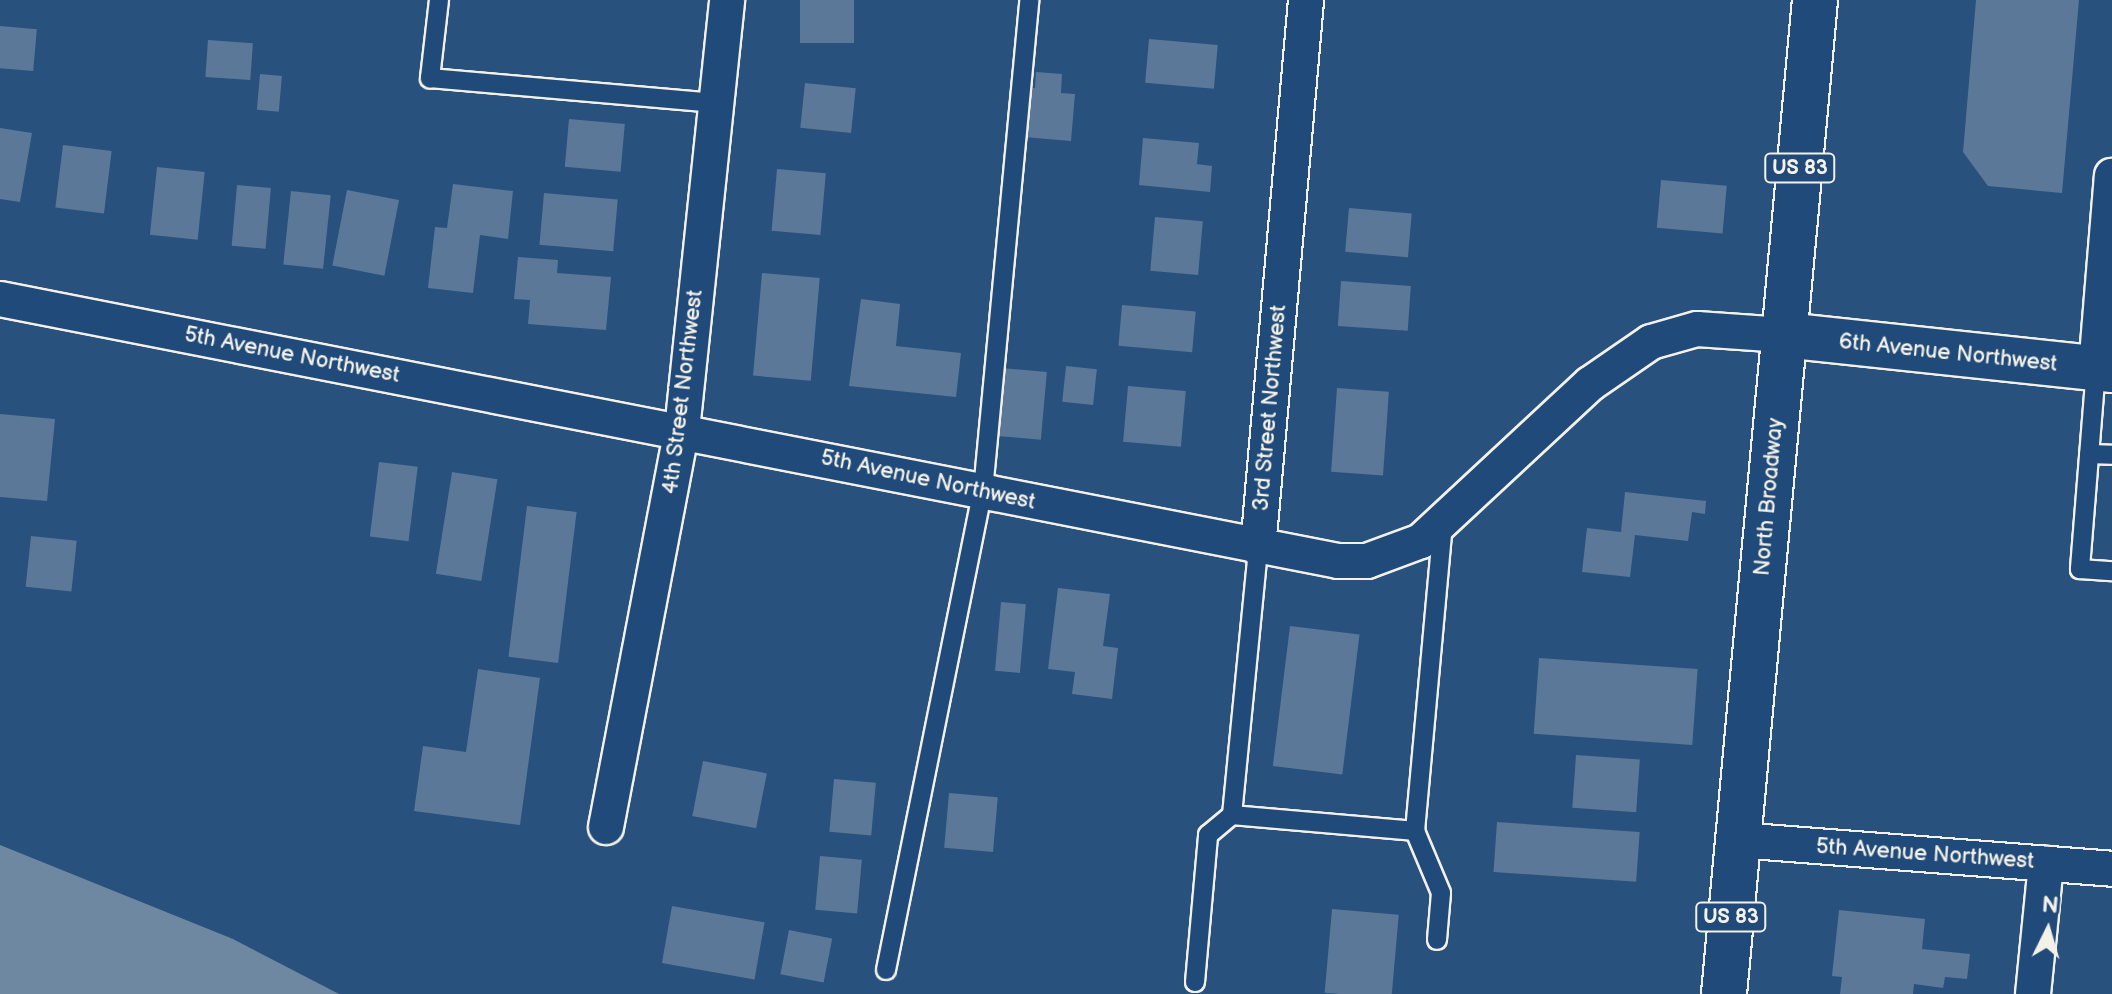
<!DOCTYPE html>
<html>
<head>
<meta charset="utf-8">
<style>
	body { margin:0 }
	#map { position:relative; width:2112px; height:994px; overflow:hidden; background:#28517e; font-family:"Balsamiq Sans",sans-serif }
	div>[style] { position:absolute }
	.water>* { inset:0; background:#6e88a2 }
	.building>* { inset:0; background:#5b7899; transform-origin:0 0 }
	.roads { filter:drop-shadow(2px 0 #f4f1e8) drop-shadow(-2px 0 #f4f1e8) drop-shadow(0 2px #f4f1e8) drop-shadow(0 -2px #f4f1e8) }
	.service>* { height:18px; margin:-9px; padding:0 9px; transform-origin:9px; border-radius:9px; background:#1f4a7a }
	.minor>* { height:34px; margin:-17px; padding:0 17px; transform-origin:17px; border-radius:17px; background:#1f4a7a }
	.tertiary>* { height:44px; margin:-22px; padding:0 22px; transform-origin:22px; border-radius:22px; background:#1f4a7a }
	.primary>* { height:44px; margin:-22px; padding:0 22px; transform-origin:22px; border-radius:22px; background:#1f4a7a }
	span { translate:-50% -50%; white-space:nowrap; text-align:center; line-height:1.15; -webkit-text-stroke:7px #1f4a7a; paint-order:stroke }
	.shield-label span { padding:2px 6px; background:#1f4a7a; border:2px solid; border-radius:6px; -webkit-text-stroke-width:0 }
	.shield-label { font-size:20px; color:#f4f1e8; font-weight:700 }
	.street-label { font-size:22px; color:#f4f1e8 }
	.north { position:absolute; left:2008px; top:890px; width:80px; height:80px; -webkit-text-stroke:6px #1f4a7a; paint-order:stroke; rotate:5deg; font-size:22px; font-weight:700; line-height:32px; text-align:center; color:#f4f1e8 }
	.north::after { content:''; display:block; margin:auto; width:28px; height:36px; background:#f4f1e8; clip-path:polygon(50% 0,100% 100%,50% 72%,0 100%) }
</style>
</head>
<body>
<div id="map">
	<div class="water">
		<div style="clip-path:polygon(0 845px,233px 939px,339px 994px,0 994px)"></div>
	</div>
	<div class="building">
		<div style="left:800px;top:0;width:54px;height:43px"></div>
		<div style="clip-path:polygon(1976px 0,2079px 0,2062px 193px,1988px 186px,1963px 152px)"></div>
		<div style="left:0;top:26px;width:37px;height:42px;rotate:5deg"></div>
		<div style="left:1149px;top:39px;width:69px;height:44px;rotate:5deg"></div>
		<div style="left:208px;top:40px;width:45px;height:37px;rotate:4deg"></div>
		<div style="clip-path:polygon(1036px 72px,1062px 74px,1061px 93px,1075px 94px,1071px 141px,1024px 137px,1028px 88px,1035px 88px)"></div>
		<div style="left:260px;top:74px;width:22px;height:36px;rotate:5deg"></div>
		<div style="left:805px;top:83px;width:51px;height:45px;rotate:6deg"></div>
		<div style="left:569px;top:119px;width:56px;height:48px;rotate:5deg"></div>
		<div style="clip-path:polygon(0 128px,32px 133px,20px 202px,0 199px)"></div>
		<div style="clip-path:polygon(1143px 138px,1199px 143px,1197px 164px,1212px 166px,1210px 192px,1139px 185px)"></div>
		<div style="left:63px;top:145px;width:49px;height:63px;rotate:7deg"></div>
		<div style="left:157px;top:167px;width:48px;height:68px;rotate:6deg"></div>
		<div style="left:777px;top:169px;width:49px;height:62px;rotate:5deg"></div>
		<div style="left:1661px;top:180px;width:66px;height:48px;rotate:5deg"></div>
		<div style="clip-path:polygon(453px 184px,513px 191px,508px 239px,480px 235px,473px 293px,428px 288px,435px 227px,447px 228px)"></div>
		<div style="left:237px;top:185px;width:34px;height:61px;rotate:5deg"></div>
		<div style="left:347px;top:190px;width:53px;height:77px;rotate:11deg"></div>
		<div style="left:291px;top:191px;width:40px;height:74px;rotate:6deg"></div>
		<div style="left:544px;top:193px;width:74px;height:52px;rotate:5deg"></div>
		<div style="left:1349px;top:208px;width:63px;height:44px;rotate:5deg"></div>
		<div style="left:1155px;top:217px;width:48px;height:54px;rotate:5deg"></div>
		<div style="clip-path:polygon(518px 257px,558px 260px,557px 273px,611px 277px,606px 330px,528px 324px,530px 300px,514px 299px)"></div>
		<div style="left:762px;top:273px;width:58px;height:103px;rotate:5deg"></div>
		<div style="left:1341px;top:281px;width:70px;height:45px;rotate:4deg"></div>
		<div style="clip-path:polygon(861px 299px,900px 304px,896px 346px,961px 353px,956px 397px,849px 386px)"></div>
		<div style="left:1122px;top:305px;width:74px;height:41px;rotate:5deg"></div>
		<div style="left:1066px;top:366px;width:31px;height:36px;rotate:6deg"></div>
		<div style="left:1001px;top:368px;width:46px;height:68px;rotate:5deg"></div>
		<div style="left:1128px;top:386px;width:58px;height:56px;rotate:5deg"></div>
		<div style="left:1337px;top:388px;width:52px;height:84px;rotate:4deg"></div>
		<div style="clip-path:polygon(0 414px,55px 419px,47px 501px,0 497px)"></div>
		<div style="left:379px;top:462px;width:39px;height:75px;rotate:7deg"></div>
		<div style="left:452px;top:472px;width:46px;height:103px;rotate:9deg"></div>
		<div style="clip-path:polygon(1625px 492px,1706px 501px,1705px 514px,1692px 512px,1688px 541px,1635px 535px,1630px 577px,1582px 572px,1587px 528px,1621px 532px)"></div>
		<div style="left:527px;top:506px;width:50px;height:152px;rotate:7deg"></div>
		<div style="left:31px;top:536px;width:46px;height:51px;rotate:6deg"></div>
		<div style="clip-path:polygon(1058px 588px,1110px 594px,1103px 646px,1118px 648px,1112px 699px,1072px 694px,1075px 672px,1048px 669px)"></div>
		<div style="left:1001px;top:602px;width:25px;height:69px;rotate:5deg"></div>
		<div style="left:1290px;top:626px;width:70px;height:141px;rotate:7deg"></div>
		<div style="left:1539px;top:658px;width:159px;height:76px;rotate:4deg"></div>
		<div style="clip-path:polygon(478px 669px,540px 678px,520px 825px,414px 811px,423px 746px,466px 752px)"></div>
		<div style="left:1576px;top:755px;width:64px;height:53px;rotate:4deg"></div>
		<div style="left:703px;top:761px;width:65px;height:56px;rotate:11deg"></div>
		<div style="left:834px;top:779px;width:42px;height:53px;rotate:5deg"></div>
		<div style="left:949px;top:793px;width:49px;height:55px;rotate:5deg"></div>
		<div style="left:1497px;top:822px;width:143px;height:50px;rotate:4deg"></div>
		<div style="left:820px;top:856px;width:42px;height:54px;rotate:5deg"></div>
		<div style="left:672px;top:906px;width:94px;height:58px;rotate:10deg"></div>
		<div style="left:1332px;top:909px;width:67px;height:84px;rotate:5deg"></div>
		<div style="clip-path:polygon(1839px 910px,1925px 919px,1922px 949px,1970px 954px,1967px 979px,1945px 977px,1943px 988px,1914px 984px,1913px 994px,1840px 994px,1842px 977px,1832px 976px)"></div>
		<div style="left:789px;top:930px;width:44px;height:45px;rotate:11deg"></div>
	</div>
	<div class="roads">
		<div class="service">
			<div style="left:439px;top:0;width:79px;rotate:96.6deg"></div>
			<div style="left:430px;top:78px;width:286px;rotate:5deg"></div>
			<div style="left:2096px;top:369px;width:201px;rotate:94.6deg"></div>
			<div style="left:2080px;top:569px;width:32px;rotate:4deg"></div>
			<div style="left:2089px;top:454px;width:23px;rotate:2deg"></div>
			<div style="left:1232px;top:815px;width:268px;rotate:-84.4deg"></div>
			<div style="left:1415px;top:831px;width:67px;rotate:67.2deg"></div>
			<div style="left:1441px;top:893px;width:47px;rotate:94.9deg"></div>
			<div style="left:886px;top:970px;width:489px;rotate:-78.6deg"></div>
			<div style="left:983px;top:491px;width:493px;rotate:-84.6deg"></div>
			<div style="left:1195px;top:982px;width:148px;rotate:-84.9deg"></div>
			<div style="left:1208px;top:835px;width:31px;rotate:-40deg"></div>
			<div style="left:1232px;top:815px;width:184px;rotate:5deg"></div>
			<div style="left:1415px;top:831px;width:306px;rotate:-84.8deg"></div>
		</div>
		<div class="minor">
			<div style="left:0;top:299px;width:1363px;rotate:11.08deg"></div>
			<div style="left:1338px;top:561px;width:29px"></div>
			<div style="left:1367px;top:561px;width:58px;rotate:-20.3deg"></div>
			<div style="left:1421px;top:541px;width:231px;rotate:-42.9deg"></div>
			<div style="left:1590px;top:384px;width:74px;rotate:-34.5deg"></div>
			<div style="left:1651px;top:342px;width:48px;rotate:-15.8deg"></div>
			<div style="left:1697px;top:329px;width:87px;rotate:3.9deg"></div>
			<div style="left:2096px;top:369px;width:194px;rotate:-85.3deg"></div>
			<div style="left:1258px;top:548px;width:550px;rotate:-84.99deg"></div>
			<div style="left:606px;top:827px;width:404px;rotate:-79.2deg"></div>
			<div style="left:682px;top:430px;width:432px;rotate:-84deg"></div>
			<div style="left:1738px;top:840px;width:375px;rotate:4.4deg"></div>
			<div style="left:2033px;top:994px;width:131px;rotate:-84.3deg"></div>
		</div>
		<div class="tertiary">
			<div style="left:1784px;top:335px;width:330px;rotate:6.1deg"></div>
		</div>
		<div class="primary">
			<div style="left:1724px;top:994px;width:998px;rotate:-84.77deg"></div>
		</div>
	</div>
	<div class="shield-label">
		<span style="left:1800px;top:168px">US 83</span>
		<span style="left:1731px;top:917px">US 83</span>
	</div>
	<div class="street-label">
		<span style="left:1948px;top:353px;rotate:6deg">6th Avenue Northwest</span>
		<span style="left:292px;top:355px;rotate:11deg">5th Avenue Northwest</span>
		<span style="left:683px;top:392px;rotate:-83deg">4th Street Northwest</span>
		<span style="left:1270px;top:408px;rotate:-85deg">3rd Street Northwest</span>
		<span style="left:928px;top:480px;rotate:12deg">5th Avenue Northwest</span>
		<span style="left:1769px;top:497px;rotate:-85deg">North Broadway</span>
		<span style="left:1925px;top:854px;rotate:4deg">5th Avenue Northwest</span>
	</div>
	<div class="north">N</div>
</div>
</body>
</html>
